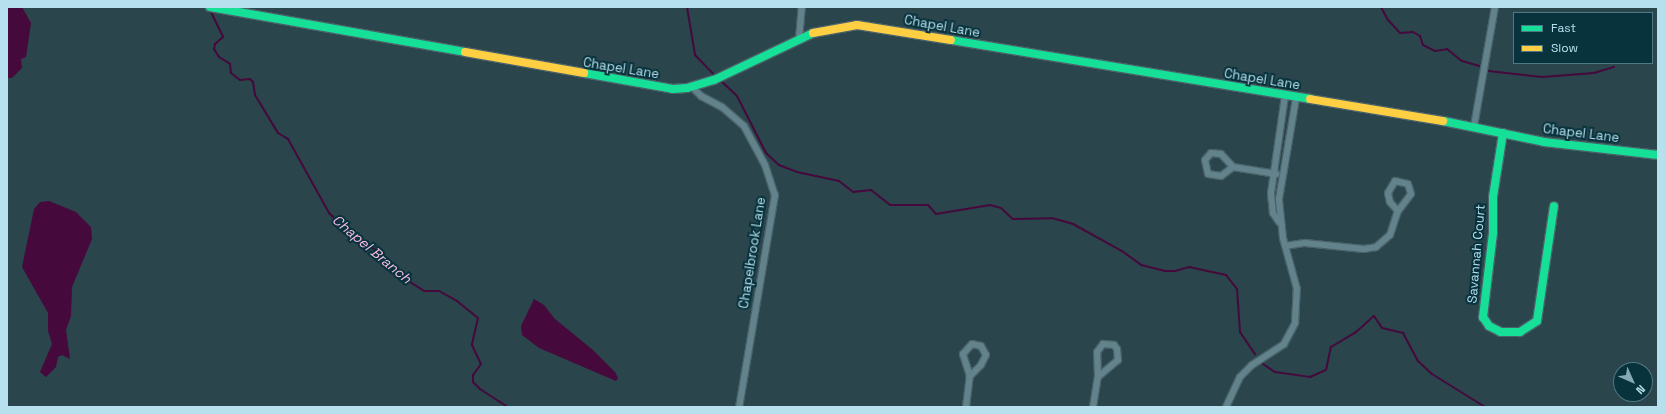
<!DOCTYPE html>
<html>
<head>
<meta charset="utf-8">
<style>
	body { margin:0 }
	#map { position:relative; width:1665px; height:414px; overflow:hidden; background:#2a454c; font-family:"Space Grotesk",sans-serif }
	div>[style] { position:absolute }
	.water>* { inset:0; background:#45093c }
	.stream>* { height:2px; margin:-1px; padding:0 1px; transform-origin:1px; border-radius:1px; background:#45093c }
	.roads { filter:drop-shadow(1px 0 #4a6269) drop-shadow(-1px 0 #4a6269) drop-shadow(0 1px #4a6269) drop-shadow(0 -1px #4a6269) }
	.street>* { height:6px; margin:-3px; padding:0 3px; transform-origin:3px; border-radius:3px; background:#63838c }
	.fast>* { height:8px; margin:-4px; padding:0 4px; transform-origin:4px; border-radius:4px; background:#16e098 }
	.slow>* { height:8px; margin:-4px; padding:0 4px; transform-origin:4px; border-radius:4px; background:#ffcf43 }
	span { translate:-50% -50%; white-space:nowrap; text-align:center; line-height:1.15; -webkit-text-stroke:4px #08323c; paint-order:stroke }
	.street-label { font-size:13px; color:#b6e0ed }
	.water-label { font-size:14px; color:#f7bbe4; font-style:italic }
	.frame { position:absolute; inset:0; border:8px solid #b6e0ed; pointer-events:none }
	.legend { position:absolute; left:1513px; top:12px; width:140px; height:52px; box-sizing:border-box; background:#08323c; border:1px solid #4e7883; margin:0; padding:5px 7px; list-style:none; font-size:12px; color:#b6e0ed }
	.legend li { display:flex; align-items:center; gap:8px; height:20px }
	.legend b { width:20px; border:1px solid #4e7883 }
	.north { position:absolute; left:1613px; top:362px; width:40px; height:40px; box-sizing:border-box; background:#08323c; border:1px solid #4e7883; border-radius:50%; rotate:135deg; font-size:11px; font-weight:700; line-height:16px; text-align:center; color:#b6e0ed }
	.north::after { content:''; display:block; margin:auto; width:14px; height:18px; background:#85aab5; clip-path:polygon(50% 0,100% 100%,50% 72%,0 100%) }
</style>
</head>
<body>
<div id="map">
	<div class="water">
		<div style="clip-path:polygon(7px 7px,22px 7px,31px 23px,26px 57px,21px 59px,22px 68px,12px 78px,7px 78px)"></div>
		<div style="clip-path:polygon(49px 201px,76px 212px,91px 227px,92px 239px,72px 287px,71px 316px,66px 330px,70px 359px,62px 355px,58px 357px,56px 367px,46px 377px,40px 372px,52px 344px,48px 331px,48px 313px,22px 267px,34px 209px,40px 202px)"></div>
		<div style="clip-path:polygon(534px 299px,544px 305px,555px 319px,593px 350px,615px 372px,618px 378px,616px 381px,539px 348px,522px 335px,521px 326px)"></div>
	</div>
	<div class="stream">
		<div style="left:687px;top:7px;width:49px;rotate:80.5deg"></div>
		<div style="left:695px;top:55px;width:29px;rotate:46deg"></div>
		<div style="left:1381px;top:7px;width:15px;rotate:62deg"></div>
		<div style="left:1388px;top:20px;width:18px;rotate:47deg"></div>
		<div style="left:1400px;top:33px;width:13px;rotate:-4deg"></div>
		<div style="left:1413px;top:32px;width:8px;rotate:30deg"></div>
		<div style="left:1420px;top:36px;width:9px;rotate:72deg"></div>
		<div style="left:1423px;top:45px;width:13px;rotate:27deg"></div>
		<div style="left:1435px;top:51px;width:12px;rotate:-9deg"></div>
		<div style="left:1447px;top:49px;width:19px;rotate:39deg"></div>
		<div style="left:1462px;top:61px;width:18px;rotate:16deg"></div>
		<div style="left:210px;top:10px;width:30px;rotate:64deg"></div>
		<div style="left:223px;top:37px;width:11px;rotate:139deg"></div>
		<div style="left:215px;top:44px;width:5px;rotate:101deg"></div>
		<div style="left:214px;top:49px;width:9px;rotate:58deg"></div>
		<div style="left:219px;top:57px;width:13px;rotate:32deg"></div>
		<div style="left:230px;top:64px;width:9px;rotate:84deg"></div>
		<div style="left:231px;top:73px;width:11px;rotate:38deg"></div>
		<div style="left:240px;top:80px;width:10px;rotate:-6deg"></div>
		<div style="left:250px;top:79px;width:4px;rotate:45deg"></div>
		<div style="left:253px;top:82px;width:13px;rotate:81deg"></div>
		<div style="left:255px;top:95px;width:44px;rotate:58.8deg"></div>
		<div style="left:278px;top:133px;width:12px;rotate:31deg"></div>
		<div style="left:288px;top:139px;width:85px;rotate:61deg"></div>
		<div style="left:329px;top:213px;width:25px;rotate:43deg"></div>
		<div style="left:347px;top:230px;width:26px;rotate:32deg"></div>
		<div style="left:369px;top:244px;width:41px;rotate:47deg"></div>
		<div style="left:397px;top:274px;width:32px;rotate:32deg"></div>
		<div style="left:424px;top:291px;width:15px"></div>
		<div style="left:439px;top:291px;width:21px;rotate:29deg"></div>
		<div style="left:457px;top:301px;width:27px;rotate:39deg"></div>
		<div style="left:478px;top:318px;width:28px;rotate:103deg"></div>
		<div style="left:472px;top:345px;width:21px;rotate:65deg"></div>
		<div style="left:481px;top:364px;width:14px;rotate:126deg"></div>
		<div style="left:473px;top:375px;width:7px;rotate:90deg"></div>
		<div style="left:473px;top:382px;width:10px;rotate:45deg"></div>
		<div style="left:480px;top:389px;width:33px;rotate:33deg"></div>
		<div style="left:1489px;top:71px;width:53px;rotate:6.5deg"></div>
		<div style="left:1542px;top:77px;width:52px;rotate:-4.4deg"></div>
		<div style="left:1594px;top:73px;width:21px;rotate:-17deg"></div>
		<div style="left:720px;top:80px;width:23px;rotate:43deg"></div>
		<div style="left:737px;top:96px;width:64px;rotate:63deg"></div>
		<div style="left:766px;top:153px;width:18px;rotate:43deg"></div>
		<div style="left:779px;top:165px;width:19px;rotate:21deg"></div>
		<div style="left:797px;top:172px;width:43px;rotate:12.1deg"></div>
		<div style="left:839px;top:181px;width:18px;rotate:38deg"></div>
		<div style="left:853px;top:192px;width:18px;rotate:-6deg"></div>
		<div style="left:871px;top:190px;width:24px;rotate:38deg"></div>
		<div style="left:890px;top:205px;width:38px"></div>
		<div style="left:928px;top:205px;width:12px;rotate:48deg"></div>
		<div style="left:936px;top:214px;width:55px;rotate:-9.5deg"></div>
		<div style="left:990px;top:205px;width:11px;rotate:15deg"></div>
		<div style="left:1001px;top:208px;width:16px;rotate:43deg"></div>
		<div style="left:1013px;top:219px;width:39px;rotate:-1deg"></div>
		<div style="left:1052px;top:218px;width:22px;rotate:16deg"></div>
		<div style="left:1073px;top:224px;width:56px;rotate:28.9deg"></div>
		<div style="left:1122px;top:251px;width:24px;rotate:36deg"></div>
		<div style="left:1141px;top:265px;width:25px;rotate:14deg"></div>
		<div style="left:1165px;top:271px;width:10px"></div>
		<div style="left:1175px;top:271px;width:15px;rotate:-16deg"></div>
		<div style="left:1189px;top:267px;width:38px;rotate:12deg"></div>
		<div style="left:1226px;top:275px;width:18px;rotate:52deg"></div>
		<div style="left:1237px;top:289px;width:43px;rotate:86deg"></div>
		<div style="left:1240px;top:332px;width:27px;rotate:56deg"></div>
		<div style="left:1263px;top:364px;width:14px;rotate:34deg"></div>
		<div style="left:1275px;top:372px;width:35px;rotate:8deg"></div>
		<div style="left:1310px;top:377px;width:17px;rotate:-24deg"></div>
		<div style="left:1326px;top:370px;width:24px;rotate:-78deg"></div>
		<div style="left:1331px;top:347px;width:29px;rotate:-31deg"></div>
		<div style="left:1356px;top:332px;width:24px;rotate:-42deg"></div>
		<div style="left:1374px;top:316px;width:14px;rotate:56deg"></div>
		<div style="left:1382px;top:328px;width:22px;rotate:13deg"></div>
		<div style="left:1403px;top:333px;width:32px;rotate:62deg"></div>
		<div style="left:1418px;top:361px;width:19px;rotate:43deg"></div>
		<div style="left:1432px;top:374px;width:62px;rotate:31.9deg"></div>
	</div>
	<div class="roads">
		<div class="street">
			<div style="left:799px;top:39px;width:32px;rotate:-85deg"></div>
			<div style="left:692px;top:87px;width:13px;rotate:45deg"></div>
			<div style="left:701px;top:96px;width:24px;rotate:28deg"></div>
			<div style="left:722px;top:107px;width:29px;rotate:41deg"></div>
			<div style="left:744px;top:126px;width:44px;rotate:61.7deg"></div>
			<div style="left:765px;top:165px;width:32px;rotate:72deg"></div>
			<div style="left:775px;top:195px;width:215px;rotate:99.6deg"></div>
			<div style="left:1474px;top:126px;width:121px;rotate:-80deg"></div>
			<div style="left:1211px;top:153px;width:10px;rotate:6deg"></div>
			<div style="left:1221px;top:154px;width:18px;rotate:47deg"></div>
			<div style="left:1233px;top:167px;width:15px;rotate:143deg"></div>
			<div style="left:1221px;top:176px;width:13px;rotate:-171deg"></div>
			<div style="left:1208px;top:174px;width:14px;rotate:-102deg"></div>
			<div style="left:1205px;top:160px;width:9px;rotate:-49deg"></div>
			<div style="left:1233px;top:167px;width:44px;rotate:9.2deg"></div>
			<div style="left:1395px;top:181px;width:13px;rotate:13deg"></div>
			<div style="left:1408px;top:184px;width:10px;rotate:73deg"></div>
			<div style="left:1411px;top:194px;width:21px;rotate:127deg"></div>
			<div style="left:1398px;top:211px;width:12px;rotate:-132deg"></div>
			<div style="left:1390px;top:202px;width:9px;rotate:-103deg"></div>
			<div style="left:1388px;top:193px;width:14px;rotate:-60deg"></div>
			<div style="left:1279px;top:222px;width:11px;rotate:-124deg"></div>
			<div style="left:1273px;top:213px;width:20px;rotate:-96deg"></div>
			<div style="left:1271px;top:193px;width:98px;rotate:-81.8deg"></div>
			<div style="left:1285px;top:246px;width:20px;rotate:-9deg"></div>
			<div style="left:1305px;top:243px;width:59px;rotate:5.8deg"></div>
			<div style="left:1364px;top:249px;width:12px;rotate:-9deg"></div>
			<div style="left:1376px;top:247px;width:18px;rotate:-41deg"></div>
			<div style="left:1390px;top:235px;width:25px;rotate:-72deg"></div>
			<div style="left:972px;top:344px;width:9px;rotate:13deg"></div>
			<div style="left:981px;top:346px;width:10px;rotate:61deg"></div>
			<div style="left:986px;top:355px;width:11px;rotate:117deg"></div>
			<div style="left:981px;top:365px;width:16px;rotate:135deg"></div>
			<div style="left:970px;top:376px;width:23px;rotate:-108deg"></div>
			<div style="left:963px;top:354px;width:13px;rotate:-48deg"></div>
			<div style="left:1103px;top:344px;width:11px;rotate:5deg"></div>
			<div style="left:1114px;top:345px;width:5px;rotate:53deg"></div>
			<div style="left:1117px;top:349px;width:11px;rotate:85deg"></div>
			<div style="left:1118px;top:360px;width:26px;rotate:140deg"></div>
			<div style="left:1098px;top:377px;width:25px;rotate:-92deg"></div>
			<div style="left:1097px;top:352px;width:10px;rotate:-53deg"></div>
			<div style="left:966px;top:407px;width:31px;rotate:-83deg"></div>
			<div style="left:1093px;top:407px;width:30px;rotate:-81deg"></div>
			<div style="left:1226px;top:407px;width:33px;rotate:-65deg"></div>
			<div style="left:1240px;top:377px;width:17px;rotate:-45deg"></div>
			<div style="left:1252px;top:365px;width:38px;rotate:-33deg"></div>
			<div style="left:1284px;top:344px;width:24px;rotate:-62deg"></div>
			<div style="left:1295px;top:323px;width:34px;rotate:-87deg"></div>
			<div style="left:1297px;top:289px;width:53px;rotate:-105.4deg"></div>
			<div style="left:1283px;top:238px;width:39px;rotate:-96deg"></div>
			<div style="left:1279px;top:199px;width:102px;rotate:-80.4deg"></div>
		</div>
		<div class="fast">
			<div style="left:210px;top:7px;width:259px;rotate:10deg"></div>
			<div style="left:951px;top:40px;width:364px;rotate:9.3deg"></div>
			<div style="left:584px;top:73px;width:90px;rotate:10.2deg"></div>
			<div style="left:673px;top:89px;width:14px;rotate:-4deg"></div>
			<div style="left:687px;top:88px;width:28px;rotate:-17deg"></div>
			<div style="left:714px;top:80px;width:110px;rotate:-25.4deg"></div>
			<div style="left:1443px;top:121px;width:103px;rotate:11.7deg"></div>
			<div style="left:1544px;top:142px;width:115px;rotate:6.5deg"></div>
			<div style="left:1503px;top:133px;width:65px;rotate:98.9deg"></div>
			<div style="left:1493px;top:197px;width:36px;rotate:90deg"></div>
			<div style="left:1493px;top:233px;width:85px;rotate:96.8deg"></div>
			<div style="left:1483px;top:317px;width:11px;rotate:56deg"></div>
			<div style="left:1489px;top:326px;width:13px;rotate:27deg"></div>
			<div style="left:1501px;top:332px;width:19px"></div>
			<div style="left:1520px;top:332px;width:20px;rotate:-33deg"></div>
			<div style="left:1537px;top:321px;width:116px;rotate:-81.6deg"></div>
		</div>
		<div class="slow">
			<div style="left:813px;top:33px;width:45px;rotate:-10.3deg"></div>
			<div style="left:857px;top:25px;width:95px;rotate:9.1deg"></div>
			<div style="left:465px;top:52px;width:121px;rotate:10deg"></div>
			<div style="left:1310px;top:99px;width:135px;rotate:9.4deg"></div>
		</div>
	</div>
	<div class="street-label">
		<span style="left:942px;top:27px;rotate:10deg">Chapel Lane</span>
		<span style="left:621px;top:69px;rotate:9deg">Chapel Lane</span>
		<span style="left:1262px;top:80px;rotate:9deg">Chapel Lane</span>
		<span style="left:1581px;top:134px;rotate:7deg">Chapel Lane</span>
		<span style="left:753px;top:253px;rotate:-81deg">Chapelbrook Lane</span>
		<span style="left:1477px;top:254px;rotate:-85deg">Savannah Court</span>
	</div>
	<div class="water-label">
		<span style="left:372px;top:249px;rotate:40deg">Chapel Branch</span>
	</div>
	<div class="frame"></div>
	<ul class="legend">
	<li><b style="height:5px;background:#16e098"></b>Fast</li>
	<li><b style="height:5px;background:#ffcf43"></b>Slow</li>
	</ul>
	<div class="north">N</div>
</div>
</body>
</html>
